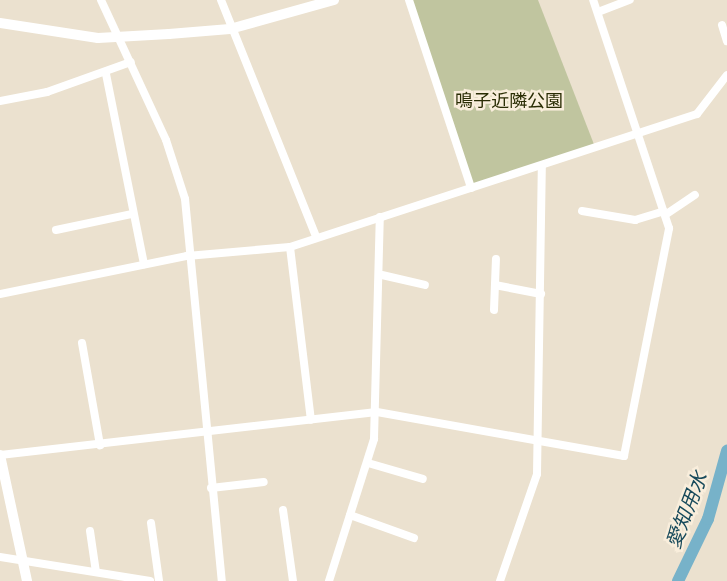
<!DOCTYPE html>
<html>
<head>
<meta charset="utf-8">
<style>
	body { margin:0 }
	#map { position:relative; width:727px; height:581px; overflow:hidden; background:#ebe1cf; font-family:"IBM Plex Sans","Noto Sans JP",sans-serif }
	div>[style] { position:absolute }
	.green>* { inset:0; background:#c0c59f }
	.canal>* { height:12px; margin:-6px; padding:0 6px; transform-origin:6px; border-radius:6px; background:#77b2c9 }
	.minor>* { height:8px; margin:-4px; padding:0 4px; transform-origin:4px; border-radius:4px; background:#fff }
	.tertiary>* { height:10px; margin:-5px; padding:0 5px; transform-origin:5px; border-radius:5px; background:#fff }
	span { translate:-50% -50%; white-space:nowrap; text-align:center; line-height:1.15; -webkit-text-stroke:5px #f9eedc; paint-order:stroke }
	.park-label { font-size:18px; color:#2a2d04 }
	.water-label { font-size:20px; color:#184a5b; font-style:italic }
</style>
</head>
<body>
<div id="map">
	<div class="green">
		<div style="clip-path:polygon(409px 0,538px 0,595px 147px,471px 188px)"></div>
	</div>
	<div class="canal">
		<div style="left:678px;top:581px;width:69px;rotate:-64.2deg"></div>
		<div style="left:708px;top:519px;width:71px;rotate:-74.4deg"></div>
	</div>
	<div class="minor">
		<div style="left:101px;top:0;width:154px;rotate:65.1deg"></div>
		<div style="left:166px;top:140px;width:62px;rotate:72.1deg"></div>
		<div style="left:185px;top:199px;width:384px;rotate:84.5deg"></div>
		<div style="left:221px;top:0;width:254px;rotate:68.1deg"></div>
		<div style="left:409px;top:0;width:198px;rotate:71.7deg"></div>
		<div style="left:598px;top:12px;width:34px;rotate:-21deg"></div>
		<div style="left:722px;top:25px;width:17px;rotate:73deg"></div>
		<div style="left:106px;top:74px;width:194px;rotate:78.7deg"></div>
		<div style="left:0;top:101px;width:48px;rotate:-10.8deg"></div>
		<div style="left:47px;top:92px;width:89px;rotate:-19.7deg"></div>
		<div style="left:582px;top:211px;width:54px;rotate:9.6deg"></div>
		<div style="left:635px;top:220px;width:30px;rotate:-17deg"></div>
		<div style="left:665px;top:215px;width:36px;rotate:-34deg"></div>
		<div style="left:56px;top:230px;width:78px;rotate:-11.9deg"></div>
		<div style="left:290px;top:247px;width:174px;rotate:83.1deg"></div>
		<div style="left:382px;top:275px;width:44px;rotate:13.1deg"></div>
		<div style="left:495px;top:285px;width:47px;rotate:11.1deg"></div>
		<div style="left:0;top:294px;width:191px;rotate:-11.5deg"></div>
		<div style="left:187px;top:256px;width:103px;rotate:-5deg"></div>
		<div style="left:290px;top:247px;width:428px;rotate:-18.1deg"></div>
		<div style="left:697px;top:114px;width:49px;rotate:-52.4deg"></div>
		<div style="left:494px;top:310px;width:51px;rotate:-87.8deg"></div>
		<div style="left:82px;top:343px;width:104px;rotate:80deg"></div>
		<div style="left:0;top:455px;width:379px;rotate:-6.5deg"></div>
		<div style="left:377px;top:412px;width:251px;rotate:10.1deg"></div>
		<div style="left:624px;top:456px;width:232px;rotate:-78.8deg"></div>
		<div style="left:669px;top:228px;width:240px;rotate:-108.4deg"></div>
		<div style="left:368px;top:463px;width:57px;rotate:16.2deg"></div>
		<div style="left:211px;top:488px;width:53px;rotate:-6.5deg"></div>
		<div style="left:283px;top:510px;width:72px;rotate:82deg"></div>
		<div style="left:350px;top:515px;width:68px;rotate:19.8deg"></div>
		<div style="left:151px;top:523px;width:59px;rotate:82.1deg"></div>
		<div style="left:90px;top:531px;width:41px;rotate:81.7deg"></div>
		<div style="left:0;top:557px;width:152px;rotate:9.1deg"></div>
		<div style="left:329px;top:581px;width:149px;rotate:-72.4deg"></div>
		<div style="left:374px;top:439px;width:222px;rotate:-88.5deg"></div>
		<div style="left:500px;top:581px;width:113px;rotate:-70.9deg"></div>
		<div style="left:537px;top:474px;width:308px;rotate:-89.1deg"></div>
	</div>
	<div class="tertiary">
		<div style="left:0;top:23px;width:99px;rotate:8.7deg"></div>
		<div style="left:98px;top:38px;width:71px;rotate:-3.2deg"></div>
		<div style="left:169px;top:34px;width:61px;rotate:-4.7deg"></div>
		<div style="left:230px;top:29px;width:108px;rotate:-15.6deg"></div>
		<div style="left:0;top:455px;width:129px;rotate:77.9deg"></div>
	</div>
	<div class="park-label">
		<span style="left:509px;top:101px">鳴子近隣公園</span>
	</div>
	<div class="water-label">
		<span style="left:686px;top:510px;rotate:-69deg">愛知用水</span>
	</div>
</div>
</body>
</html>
